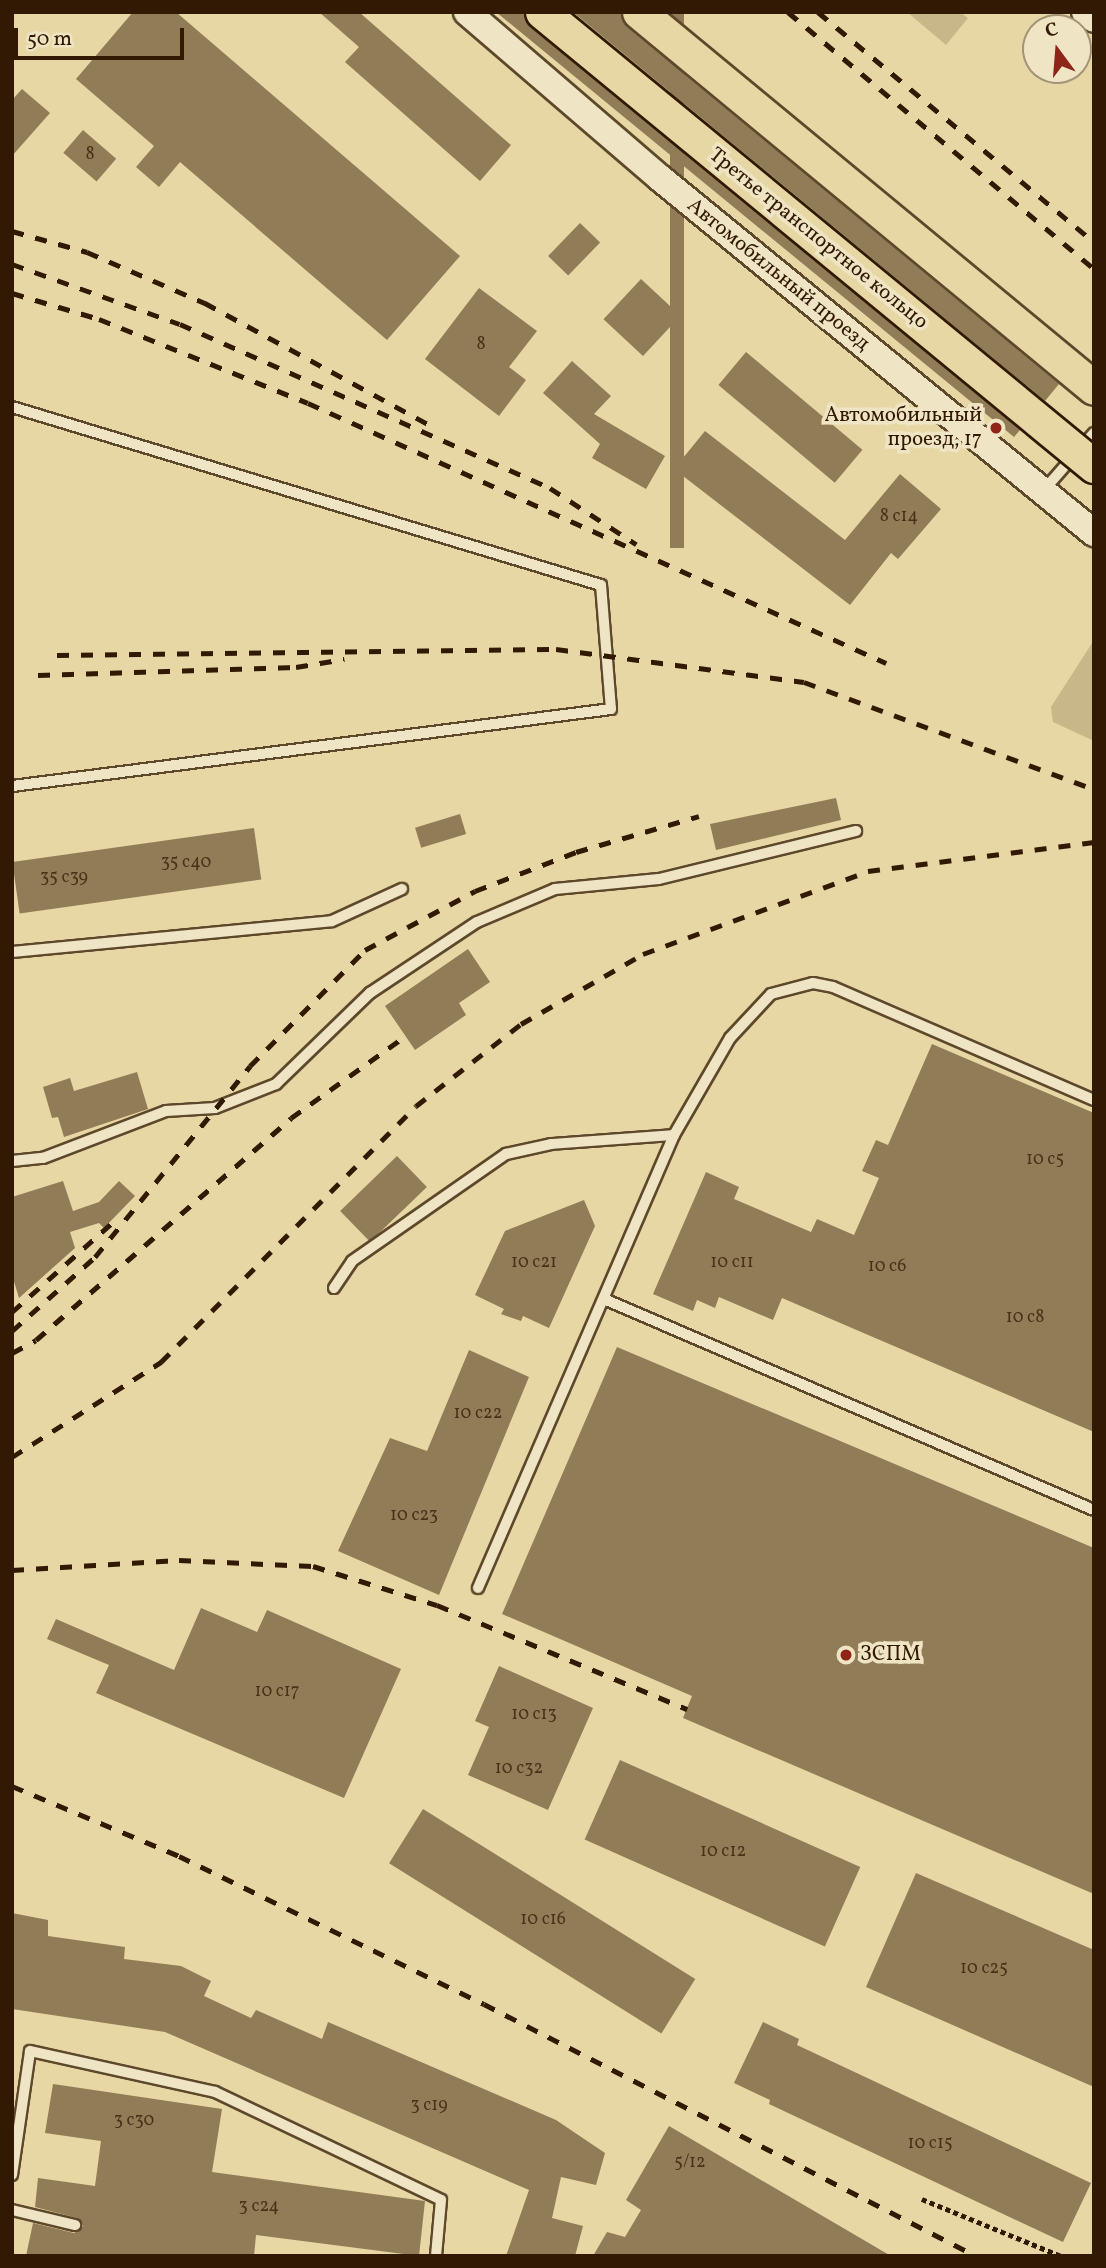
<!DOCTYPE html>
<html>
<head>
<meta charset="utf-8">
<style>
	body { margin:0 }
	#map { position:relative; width:1106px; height:2268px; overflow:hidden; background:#e7d7a4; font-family:Vollkorn,serif }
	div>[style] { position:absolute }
	.green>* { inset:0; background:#c8b789 }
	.building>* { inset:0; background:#907c57; transform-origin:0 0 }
	.path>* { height:4.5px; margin-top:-2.25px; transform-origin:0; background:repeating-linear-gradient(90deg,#311903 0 5px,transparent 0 8.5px) }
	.roads { filter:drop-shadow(2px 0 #5e482b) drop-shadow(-2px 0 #5e482b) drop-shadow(0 2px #5e482b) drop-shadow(0 -2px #5e482b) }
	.service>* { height:10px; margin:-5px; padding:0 5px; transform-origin:5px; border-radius:5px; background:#efe5c4 }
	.tertiary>* { height:26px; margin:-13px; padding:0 13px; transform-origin:13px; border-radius:13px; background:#efe5c4 }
	.primary>* { height:33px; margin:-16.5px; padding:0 16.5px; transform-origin:16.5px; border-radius:16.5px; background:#e7d7a4 }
	.rail>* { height:5px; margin-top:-2.5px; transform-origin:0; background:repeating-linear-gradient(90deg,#311903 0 12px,transparent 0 24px) }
	.bridges { filter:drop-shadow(2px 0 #311903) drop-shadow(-2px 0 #311903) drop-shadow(0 2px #311903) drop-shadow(0 -2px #311903) }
	.primary-bridge>* { height:33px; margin:-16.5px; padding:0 16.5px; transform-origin:16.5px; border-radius:16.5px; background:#e7d7a4 }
	.dots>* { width:19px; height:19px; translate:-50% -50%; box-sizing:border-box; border:4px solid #efe5c4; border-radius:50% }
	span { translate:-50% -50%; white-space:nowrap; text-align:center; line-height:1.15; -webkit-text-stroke:7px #efe5c4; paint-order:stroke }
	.number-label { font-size:18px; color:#493218 }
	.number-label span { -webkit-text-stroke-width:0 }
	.street-label { font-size:21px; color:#311903 }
	.poi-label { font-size:21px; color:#311903 }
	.right { translate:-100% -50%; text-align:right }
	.left { translate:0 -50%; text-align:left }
	.frame { position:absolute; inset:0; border:14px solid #311903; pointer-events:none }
	.north { position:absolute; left:1022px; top:14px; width:70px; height:70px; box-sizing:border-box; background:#efe5c4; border:2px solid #a39377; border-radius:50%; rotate:344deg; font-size:19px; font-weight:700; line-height:28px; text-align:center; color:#311903 }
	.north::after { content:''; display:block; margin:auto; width:24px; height:32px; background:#8f2418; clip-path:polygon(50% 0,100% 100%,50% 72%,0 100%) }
	.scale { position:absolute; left:14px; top:28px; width:170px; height:32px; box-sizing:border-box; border:4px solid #311903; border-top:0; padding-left:9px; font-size:21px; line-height:24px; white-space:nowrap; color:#311903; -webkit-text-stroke:5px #efe5c4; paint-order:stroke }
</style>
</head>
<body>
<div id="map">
	<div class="green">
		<div style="clip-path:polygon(907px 12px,960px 12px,968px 18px,946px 45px)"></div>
		<div style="clip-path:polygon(1094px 640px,1094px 741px,1053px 722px,1051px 707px)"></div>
	</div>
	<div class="building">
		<div style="clip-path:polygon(133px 12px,176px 12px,460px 256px,387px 340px,180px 162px,159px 187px,136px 167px,154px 146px,76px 79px)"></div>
		<div style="clip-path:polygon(319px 12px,359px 12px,511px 145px,480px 181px,345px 62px,359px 47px)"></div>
		<div style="clip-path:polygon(496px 12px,523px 12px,530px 27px,1020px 430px,1014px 437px)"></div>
		<div style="clip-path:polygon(573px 12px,620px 12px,627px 27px,1059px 384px,1045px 401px)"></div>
		<div style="left:670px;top:12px;width:14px;height:536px"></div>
		<div style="clip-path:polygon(22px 89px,50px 113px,12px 156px,12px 100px)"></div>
		<div style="left:83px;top:130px;width:44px;height:30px;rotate:41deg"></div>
		<div style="left:580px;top:223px;width:28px;height:46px;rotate:44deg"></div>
		<div style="left:641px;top:279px;width:54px;height:55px;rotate:43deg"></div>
		<div style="clip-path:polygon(479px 288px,537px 331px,509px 367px,526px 380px,499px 416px,425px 359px)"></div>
		<div style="left:746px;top:352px;width:152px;height:43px;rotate:40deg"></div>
		<div style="clip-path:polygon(572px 361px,611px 396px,594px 414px,665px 456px,646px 489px,592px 458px,600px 444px,543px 393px)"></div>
		<div style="clip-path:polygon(705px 431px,845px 540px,900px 474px,941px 509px,898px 559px,891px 553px,850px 605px,674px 469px)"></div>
		<div style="clip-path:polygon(836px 798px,841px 820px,716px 850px,710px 824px)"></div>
		<div style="left:460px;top:814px;width:21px;height:47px;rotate:73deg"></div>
		<div style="left:254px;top:828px;width:52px;height:244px;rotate:82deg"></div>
		<div style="clip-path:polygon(468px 949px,490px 982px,459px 1003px,466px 1015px,415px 1050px,385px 1006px)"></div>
		<div style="clip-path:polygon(932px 1044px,1094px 1113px,1094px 1432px,782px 1298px,773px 1320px,719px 1297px,715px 1308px,697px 1300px,693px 1311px,653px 1294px,706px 1172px,739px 1187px,734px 1199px,811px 1232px,817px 1219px,854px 1235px,879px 1178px,862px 1171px,876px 1140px,888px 1145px)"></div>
		<div style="clip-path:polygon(137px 1072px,148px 1109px,64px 1137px,58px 1117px,52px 1118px,43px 1087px,70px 1078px,74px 1091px)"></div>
		<div style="left:397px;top:1156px;width:43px;height:79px;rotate:46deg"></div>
		<div style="clip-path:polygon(63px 1181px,73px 1211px,99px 1202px,119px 1181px,135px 1196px,104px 1228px,99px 1223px,70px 1232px,75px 1248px,19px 1298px,12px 1275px,12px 1197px)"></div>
		<div style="clip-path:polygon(584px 1200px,595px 1226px,549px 1328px,523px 1316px,521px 1321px,501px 1314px,504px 1309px,475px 1295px,505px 1231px)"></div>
		<div style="clip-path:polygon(617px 1347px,1094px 1548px,1094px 1894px,683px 1718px,692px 1696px,502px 1614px)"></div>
		<div style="clip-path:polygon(469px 1350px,529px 1377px,439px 1595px,338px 1551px,390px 1438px,427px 1451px)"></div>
		<div style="clip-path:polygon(201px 1608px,257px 1632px,267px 1610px,401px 1669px,344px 1798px,96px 1693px,109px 1665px,47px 1639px,56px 1619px,174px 1670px)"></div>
		<div style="clip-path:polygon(499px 1666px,593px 1708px,548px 1810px,468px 1775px,489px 1727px,475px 1721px)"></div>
		<div style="left:620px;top:1760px;width:263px;height:87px;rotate:24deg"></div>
		<div style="left:423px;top:1809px;width:321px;height:64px;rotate:32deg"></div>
		<div style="clip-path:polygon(916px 1873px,1094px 1950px,1094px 2087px,866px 1987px)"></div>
		<div style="clip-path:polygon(12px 1913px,48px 1920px,48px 1936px,125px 1947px,124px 1959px,181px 1966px,211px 1981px,204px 1996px,251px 2018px,256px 2010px,322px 2039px,328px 2022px,556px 2120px,605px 2153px,596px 2185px,561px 2177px,552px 2218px,583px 2226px,575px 2256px,506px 2256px,529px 2190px,165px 2032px,12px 2009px)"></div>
		<div style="clip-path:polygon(763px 2022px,799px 2039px,797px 2045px,1091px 2183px,1063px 2242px,769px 2104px,770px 2100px,734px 2083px)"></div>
		<div style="clip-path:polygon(53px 2084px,222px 2109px,212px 2172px,425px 2201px,419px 2256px,256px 2235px,254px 2256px,26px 2256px,33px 2223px,74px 2233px,83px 2226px,77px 2218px,35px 2207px,38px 2178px,95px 2186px,101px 2141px,45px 2133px)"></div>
		<div style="clip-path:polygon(669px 2126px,891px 2256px,593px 2256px,607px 2232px,625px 2237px,641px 2210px,626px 2200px)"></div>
	</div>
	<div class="path">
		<div style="left:922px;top:2199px;width:150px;rotate:22.3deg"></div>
	</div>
	<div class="roads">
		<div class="service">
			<div style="left:12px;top:407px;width:615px;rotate:16.82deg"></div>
			<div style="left:601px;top:585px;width:124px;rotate:85.4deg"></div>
			<div style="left:611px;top:709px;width:604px;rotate:172.67deg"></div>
			<div style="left:1043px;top:491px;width:77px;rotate:-48.7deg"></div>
			<div style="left:12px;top:952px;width:321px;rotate:-5.5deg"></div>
			<div style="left:332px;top:921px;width:77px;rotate:-24.6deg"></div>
			<div style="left:12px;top:1161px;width:31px;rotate:-6deg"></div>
			<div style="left:43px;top:1158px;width:132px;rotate:-20.9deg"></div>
			<div style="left:166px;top:1111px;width:49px;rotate:-3.5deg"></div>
			<div style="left:215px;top:1108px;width:66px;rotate:-21.5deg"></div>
			<div style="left:276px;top:1084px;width:131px;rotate:-44.1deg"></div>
			<div style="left:370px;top:993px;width:128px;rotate:-33.6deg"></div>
			<div style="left:477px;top:922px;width:85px;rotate:-22.9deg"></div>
			<div style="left:555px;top:889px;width:104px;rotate:-5.5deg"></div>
			<div style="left:659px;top:879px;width:203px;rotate:-13.7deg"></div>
			<div style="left:334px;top:1288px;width:32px;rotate:-56deg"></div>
			<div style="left:352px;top:1261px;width:188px;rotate:-34.8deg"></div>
			<div style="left:506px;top:1154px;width:46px;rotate:-12.5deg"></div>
			<div style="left:551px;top:1144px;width:123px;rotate:-4.2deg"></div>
			<div style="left:604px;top:1299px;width:533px;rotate:23.3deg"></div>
			<div style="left:478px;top:1588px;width:494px;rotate:-66.6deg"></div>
			<div style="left:674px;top:1135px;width:112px;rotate:-60deg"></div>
			<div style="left:730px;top:1038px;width:60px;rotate:-47deg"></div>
			<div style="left:771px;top:994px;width:43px;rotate:-14.7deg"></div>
			<div style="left:813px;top:983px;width:20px;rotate:11deg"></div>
			<div style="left:833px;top:987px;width:284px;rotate:23.4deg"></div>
			<div style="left:12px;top:2175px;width:125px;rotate:-81.7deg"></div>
			<div style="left:30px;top:2051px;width:189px;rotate:12.5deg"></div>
			<div style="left:215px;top:2092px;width:250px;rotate:25.5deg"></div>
			<div style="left:441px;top:2200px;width:56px;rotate:95.1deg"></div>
			<div style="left:12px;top:2210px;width:65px;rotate:13.4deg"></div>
		</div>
		<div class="tertiary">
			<div style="left:467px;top:12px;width:255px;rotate:40.7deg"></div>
			<div style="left:660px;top:178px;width:561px;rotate:39.28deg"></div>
			<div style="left:1085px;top:12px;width:11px;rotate:38deg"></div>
		</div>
		<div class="primary">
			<div style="left:639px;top:12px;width:590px;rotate:39.57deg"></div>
		</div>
	</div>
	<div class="rail">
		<div style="left:788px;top:12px;width:400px;rotate:40deg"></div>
		<div style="left:818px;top:12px;width:359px;rotate:39.8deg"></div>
		<div style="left:12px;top:231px;width:78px;rotate:15.6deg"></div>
		<div style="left:87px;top:252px;width:129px;rotate:23.4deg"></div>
		<div style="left:205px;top:303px;width:258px;rotate:28.5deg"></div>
		<div style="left:12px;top:264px;width:178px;rotate:19.7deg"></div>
		<div style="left:180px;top:324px;width:405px;rotate:23.9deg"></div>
		<div style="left:550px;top:488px;width:103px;rotate:33.1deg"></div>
		<div style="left:12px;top:293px;width:91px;rotate:16.6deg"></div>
		<div style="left:99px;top:319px;width:225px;rotate:21.9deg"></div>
		<div style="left:308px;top:403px;width:634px;rotate:24.22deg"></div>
		<div style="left:57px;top:655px;width:499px;rotate:-0.7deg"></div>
		<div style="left:556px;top:649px;width:250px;rotate:7.6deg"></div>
		<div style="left:804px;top:682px;width:309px;rotate:20.3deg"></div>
		<div style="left:38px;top:675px;width:258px;rotate:-1.8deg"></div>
		<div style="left:296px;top:667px;width:49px;rotate:-9.5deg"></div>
		<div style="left:12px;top:1312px;width:137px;rotate:-41.7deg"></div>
		<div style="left:12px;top:1331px;width:111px;rotate:-41.7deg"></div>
		<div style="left:95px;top:1257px;width:246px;rotate:-50.9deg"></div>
		<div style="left:250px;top:1066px;width:163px;rotate:-45.2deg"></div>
		<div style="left:365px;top:950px;width:125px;rotate:-28.2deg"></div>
		<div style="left:475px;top:891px;width:108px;rotate:-21.1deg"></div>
		<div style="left:576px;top:852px;width:128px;rotate:-16.3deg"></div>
		<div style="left:12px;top:1353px;width:27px;rotate:-28deg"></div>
		<div style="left:36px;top:1340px;width:338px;rotate:-41deg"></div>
		<div style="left:291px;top:1118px;width:139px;rotate:-35.6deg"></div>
		<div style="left:12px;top:1457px;width:177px;rotate:-32.5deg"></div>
		<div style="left:161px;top:1362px;width:361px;rotate:-45.1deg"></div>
		<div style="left:416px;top:1106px;width:133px;rotate:-38deg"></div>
		<div style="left:521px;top:1024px;width:141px;rotate:-29.8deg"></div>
		<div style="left:643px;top:954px;width:240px;rotate:-20.2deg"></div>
		<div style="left:868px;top:871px;width:228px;rotate:-7.3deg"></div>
		<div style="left:12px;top:1570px;width:167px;rotate:-3.4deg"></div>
		<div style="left:179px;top:1560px;width:134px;rotate:2.6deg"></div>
		<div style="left:313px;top:1566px;width:130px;rotate:17.5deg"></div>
		<div style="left:437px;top:1605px;width:271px;rotate:22.6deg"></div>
		<div style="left:12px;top:1786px;width:181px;rotate:22.7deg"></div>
		<div style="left:179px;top:1856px;width:339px;rotate:25.9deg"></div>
		<div style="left:484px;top:2004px;width:553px;rotate:27.12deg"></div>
	</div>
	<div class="bridges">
		<div class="primary-bridge">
			<div style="left:542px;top:12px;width:715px;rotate:39.44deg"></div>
		</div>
	</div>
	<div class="dots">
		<div style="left:996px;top:428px;background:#8f2418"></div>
		<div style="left:846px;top:1655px;background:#8f2418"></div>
	</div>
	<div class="number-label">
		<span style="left:90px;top:155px">8</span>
		<span style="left:481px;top:345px">8</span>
		<span style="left:899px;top:517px">8 с14</span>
		<span style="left:186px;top:863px">35 с40</span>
		<span style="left:64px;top:878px">35 с39</span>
		<span style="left:1045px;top:1160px">10 с5</span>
		<span style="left:534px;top:1263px">10 с21</span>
		<span style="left:732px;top:1263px">10 с11</span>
		<span style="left:887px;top:1267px">10 с6</span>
		<span style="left:1025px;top:1318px">10 с8</span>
		<span style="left:478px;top:1414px">10 с22</span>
		<span style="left:414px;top:1516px">10 с23</span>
		<span style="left:277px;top:1692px">10 с17</span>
		<span style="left:534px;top:1715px">10 с13</span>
		<span style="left:519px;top:1769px">10 с32</span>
		<span style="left:723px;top:1852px">10 с12</span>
		<span style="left:543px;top:1920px">10 с16</span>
		<span style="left:984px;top:1969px">10 с25</span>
		<span style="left:429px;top:2106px">3 с19</span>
		<span style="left:134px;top:2121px">3 с30</span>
		<span style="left:930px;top:2144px">10 с15</span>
		<span style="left:690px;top:2163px">5/12</span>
		<span style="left:259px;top:2207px">3 с24</span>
	</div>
	<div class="street-label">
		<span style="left:818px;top:239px;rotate:39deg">Третье транспортное кольцо</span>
		<span style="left:778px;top:275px;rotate:39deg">Автомобильный проезд</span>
	</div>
	<div class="poi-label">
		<span class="right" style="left:982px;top:428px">Автомобильный<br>проезд, 17</span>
		<span class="left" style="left:860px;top:1655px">ЗСПМ</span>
	</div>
	<div class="frame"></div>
	<div class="north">С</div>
	<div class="scale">50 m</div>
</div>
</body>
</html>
